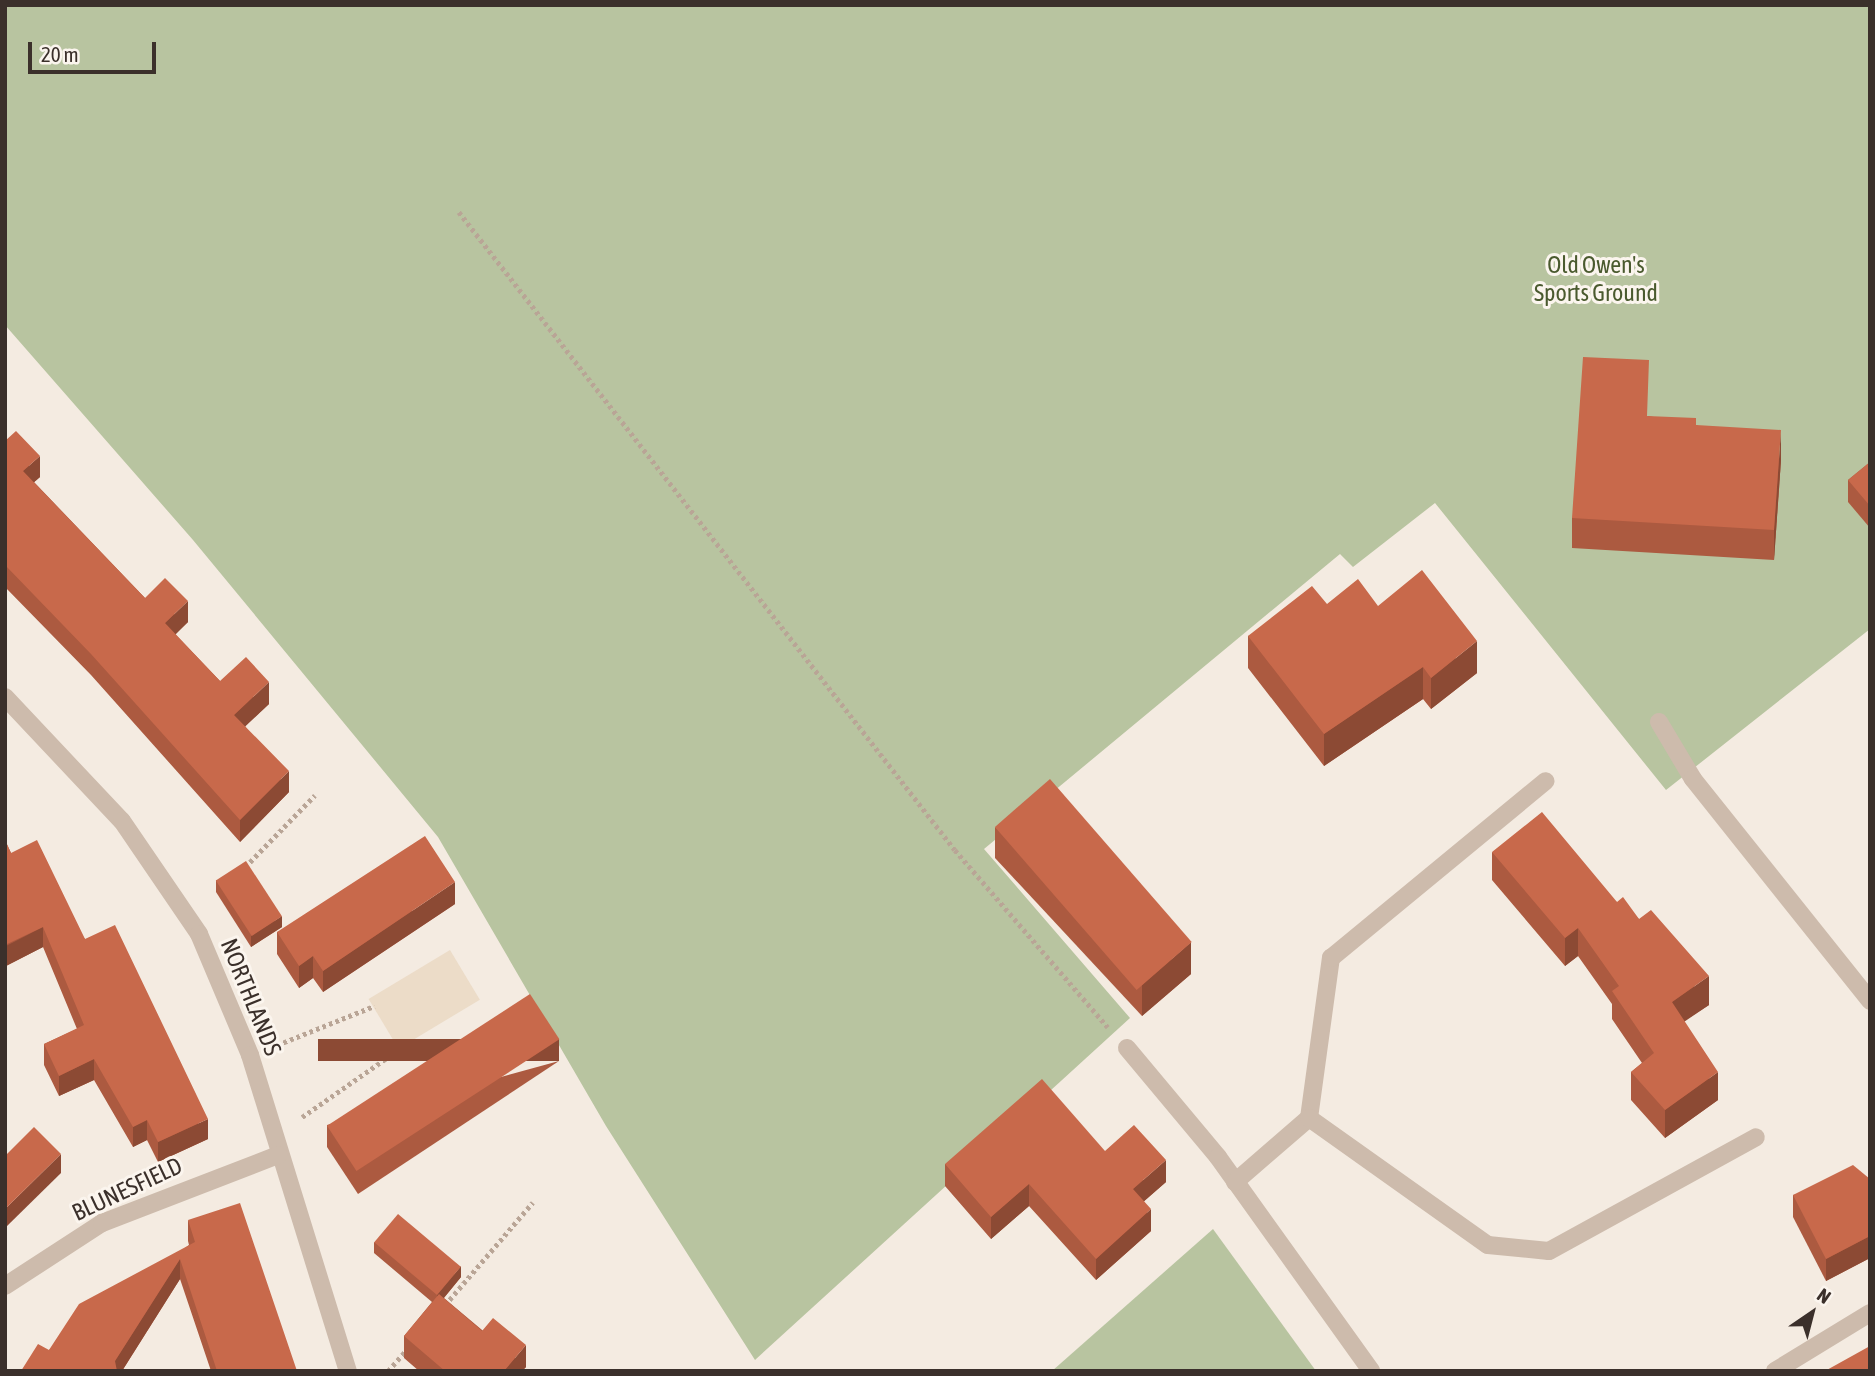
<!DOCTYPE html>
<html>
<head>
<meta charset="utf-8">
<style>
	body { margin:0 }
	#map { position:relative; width:1875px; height:1376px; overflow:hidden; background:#f4ebe1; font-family:"Asap Condensed",sans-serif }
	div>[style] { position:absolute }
	.green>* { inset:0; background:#b8c4a0 }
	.plaza>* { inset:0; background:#ecdcc8; transform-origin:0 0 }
	.path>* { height:4.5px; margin-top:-2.25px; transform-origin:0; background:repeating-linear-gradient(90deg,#b9a596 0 3.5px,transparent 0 7px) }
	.service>* { height:18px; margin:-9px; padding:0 9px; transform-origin:9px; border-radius:9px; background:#cdbbac }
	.minor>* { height:18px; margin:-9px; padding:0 9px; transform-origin:9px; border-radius:9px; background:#cdbbac }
	.wall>* { inset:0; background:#ac5a40 }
	.shaded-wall>* { inset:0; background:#8c4a34; transform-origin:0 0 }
	.building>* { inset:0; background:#c8694b; transform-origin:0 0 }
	span { translate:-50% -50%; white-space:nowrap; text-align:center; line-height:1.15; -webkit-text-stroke:6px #fbf5ee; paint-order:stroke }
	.park-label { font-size:24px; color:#4a5a2e }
	.street-label { font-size:24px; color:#3b302b }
	.frame { position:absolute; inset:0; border:7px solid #3b302b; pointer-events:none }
	.north { position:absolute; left:1777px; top:1278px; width:70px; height:70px; -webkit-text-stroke:5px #fbf5ee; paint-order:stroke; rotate:35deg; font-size:19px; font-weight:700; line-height:28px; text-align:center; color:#3b302b }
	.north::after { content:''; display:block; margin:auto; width:24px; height:32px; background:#3b302b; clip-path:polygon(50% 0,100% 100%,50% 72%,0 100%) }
	.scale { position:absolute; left:28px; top:42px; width:128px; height:32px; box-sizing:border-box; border:4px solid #3b302b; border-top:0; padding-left:9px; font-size:21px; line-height:24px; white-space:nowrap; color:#3b302b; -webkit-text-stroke:5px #fbf5ee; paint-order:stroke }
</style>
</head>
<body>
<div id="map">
	<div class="green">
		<div style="clip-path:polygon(5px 5px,1870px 5px,1870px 629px,1666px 790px,1435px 503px,1353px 567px,1340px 554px,984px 849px,1130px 1018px,755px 1360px,606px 1126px,438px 837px,193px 540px,5px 325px)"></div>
		<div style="clip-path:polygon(1213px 1229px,1316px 1371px,1052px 1371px)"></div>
	</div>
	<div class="plaza">
		<div style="left:450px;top:950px;width:58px;height:95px;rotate:59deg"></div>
	</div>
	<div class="path">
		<div style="left:459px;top:212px;width:808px;rotate:52.14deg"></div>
		<div style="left:955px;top:850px;width:234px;rotate:49.2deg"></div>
		<div style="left:245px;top:867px;width:100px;rotate:-45.8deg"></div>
		<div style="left:277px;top:1045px;width:105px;rotate:-21.9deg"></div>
		<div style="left:302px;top:1117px;width:121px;rotate:-34.9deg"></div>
		<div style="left:445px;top:1305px;width:135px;rotate:-49.5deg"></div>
		<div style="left:388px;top:1371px;width:29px;rotate:-49deg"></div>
	</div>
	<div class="service">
		<div style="left:1659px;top:722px;width:66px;rotate:59.2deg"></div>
		<div style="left:1693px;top:779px;width:284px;rotate:51.4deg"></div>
		<div style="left:1127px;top:1048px;width:142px;rotate:50.1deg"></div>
		<div style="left:1218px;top:1157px;width:263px;rotate:54.4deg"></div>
		<div style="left:1309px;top:1118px;width:162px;rotate:-82.2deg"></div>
		<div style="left:1331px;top:958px;width:278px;rotate:-39.5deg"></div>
		<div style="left:1235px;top:1182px;width:98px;rotate:-40.9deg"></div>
		<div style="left:1309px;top:1118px;width:219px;rotate:35.4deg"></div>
		<div style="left:1488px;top:1245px;width:61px;rotate:5.6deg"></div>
		<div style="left:1549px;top:1251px;width:236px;rotate:-28.8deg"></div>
		<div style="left:1775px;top:1371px;width:111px;rotate:-31.4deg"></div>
	</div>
	<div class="minor">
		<div style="left:5px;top:697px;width:170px;rotate:46.7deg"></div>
		<div style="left:122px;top:821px;width:137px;rotate:55.7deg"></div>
		<div style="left:199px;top:934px;width:131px;rotate:67.1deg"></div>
		<div style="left:250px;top:1055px;width:331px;rotate:72.8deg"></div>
		<div style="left:5px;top:1286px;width:116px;rotate:-33deg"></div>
		<div style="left:102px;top:1223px;width:189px;rotate:-21.1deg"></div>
	</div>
	<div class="wall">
		<div style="clip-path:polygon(1648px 416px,1696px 425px,1781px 460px,1774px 560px,1572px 548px,1572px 518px)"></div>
		<div style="clip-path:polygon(5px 441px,40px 477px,34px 482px,145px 598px,188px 622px,175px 634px,220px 681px,269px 704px,245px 726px,289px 792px,240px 842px,91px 675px,5px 587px)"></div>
		<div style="clip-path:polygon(1870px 462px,1870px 528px,1848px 502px,1848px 480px)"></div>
		<div style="clip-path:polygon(1327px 604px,1378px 606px,1477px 673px,1431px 709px,1423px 699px,1324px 766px,1248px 668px,1248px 636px)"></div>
		<div style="clip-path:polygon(995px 827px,1191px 974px,1142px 1016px,995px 858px)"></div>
		<div style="clip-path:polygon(5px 840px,11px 853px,85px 939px,208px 1139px,158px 1162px,147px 1140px,133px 1147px,94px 1080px,59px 1096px,44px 1065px,44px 1044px,77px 1029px,43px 947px,6px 966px)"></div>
		<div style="clip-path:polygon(1492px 852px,1617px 902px,1639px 919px,1709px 1005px,1684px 1021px,1718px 1100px,1665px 1138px,1631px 1100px,1631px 1072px,1642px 1063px,1612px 1019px,1612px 1004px,1578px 956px,1565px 966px,1492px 880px)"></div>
		<div style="clip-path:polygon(216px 880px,282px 927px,251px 947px,216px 892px)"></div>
		<div style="clip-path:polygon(455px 904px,323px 992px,313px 978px,299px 988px,277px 954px,277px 932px)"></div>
		<div style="clip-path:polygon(559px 1061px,358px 1194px,327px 1147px,327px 1125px)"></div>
		<div style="clip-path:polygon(945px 1164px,1166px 1182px,1144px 1201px,1151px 1231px,1096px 1280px,1029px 1206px,991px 1239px,945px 1186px)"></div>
		<div style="clip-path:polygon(1870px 1179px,1870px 1258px,1826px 1281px,1793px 1217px,1793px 1195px)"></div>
		<div style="clip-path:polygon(188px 1220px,297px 1371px,211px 1371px,180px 1279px,122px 1371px,21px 1371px,189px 1245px,188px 1241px)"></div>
		<div style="clip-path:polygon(374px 1242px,461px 1277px,444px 1298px,526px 1367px,522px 1371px,419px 1371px,404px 1358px,404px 1336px,432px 1302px,374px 1253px)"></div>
	</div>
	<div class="shaded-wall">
		<div style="clip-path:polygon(1781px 430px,1781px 460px,1774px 560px,1774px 530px)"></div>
		<div style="clip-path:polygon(40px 456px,40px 477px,23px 492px,23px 471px)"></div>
		<div style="clip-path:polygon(188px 601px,188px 622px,165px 645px,165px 623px)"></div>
		<div style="clip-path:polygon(1477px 641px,1477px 673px,1431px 709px,1431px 678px)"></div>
		<div style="clip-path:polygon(1423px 667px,1423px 699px,1324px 766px,1324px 734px)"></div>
		<div style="clip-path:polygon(269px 682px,269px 704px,234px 737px,234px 715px)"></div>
		<div style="clip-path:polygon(289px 771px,289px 792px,240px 842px,240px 820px)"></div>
		<div style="clip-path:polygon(455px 882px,455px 904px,323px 992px,323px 971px)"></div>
		<div style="clip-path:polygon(282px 916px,282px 927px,251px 947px,251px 936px)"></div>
		<div style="clip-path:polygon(43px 927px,43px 947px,6px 966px,6px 946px)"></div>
		<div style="clip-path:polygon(1578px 928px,1578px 956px,1565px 966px,1565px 938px)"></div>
		<div style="clip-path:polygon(1191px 942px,1191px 974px,1142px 1016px,1142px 985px)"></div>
		<div style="clip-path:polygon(313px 956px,313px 978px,299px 988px,299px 966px)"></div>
		<div style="clip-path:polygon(1709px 976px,1709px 1005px,1672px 1030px,1672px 1002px)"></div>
		<div style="left:559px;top:1039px;width:22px;height:241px;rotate:90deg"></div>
		<div style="clip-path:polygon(94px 1059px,94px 1080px,59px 1096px,59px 1076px)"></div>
		<div style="clip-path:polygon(1718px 1072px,1718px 1100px,1665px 1138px,1665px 1110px)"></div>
		<div style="clip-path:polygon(208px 1119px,208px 1139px,158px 1162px,158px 1142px)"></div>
		<div style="clip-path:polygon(147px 1120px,147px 1140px,133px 1147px,133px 1127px)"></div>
		<div style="clip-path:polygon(61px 1154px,61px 1173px,5px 1228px,5px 1209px)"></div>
		<div style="clip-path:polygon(1166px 1160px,1166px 1182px,1133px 1211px,1133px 1189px)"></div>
		<div style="clip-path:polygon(1029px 1184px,1029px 1206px,991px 1239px,991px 1217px)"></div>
		<div style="clip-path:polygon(1151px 1209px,1151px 1231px,1096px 1280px,1096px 1259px)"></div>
		<div style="clip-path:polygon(1870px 1236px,1870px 1258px,1826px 1281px,1826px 1259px)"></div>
		<div style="clip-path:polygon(180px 1259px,180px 1279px,122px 1371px,115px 1371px,115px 1361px)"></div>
		<div style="clip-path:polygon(461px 1266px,461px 1277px,437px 1306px,437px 1295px)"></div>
		<div style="clip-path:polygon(526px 1345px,526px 1367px,522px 1371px,504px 1371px)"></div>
	</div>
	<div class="building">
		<div style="clip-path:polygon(1583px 357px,1649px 360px,1647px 416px,1696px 418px,1696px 425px,1781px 430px,1774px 530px,1572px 518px)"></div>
		<div style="clip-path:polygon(16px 431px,40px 456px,23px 471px,145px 598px,165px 578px,188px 601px,165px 623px,220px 681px,246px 657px,269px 682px,234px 715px,289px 771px,240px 820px,91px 654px,5px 565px,5px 441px)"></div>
		<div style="clip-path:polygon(1870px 462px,1870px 506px,1848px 480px)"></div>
		<div style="clip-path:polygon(1422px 570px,1477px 641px,1431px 678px,1423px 667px,1324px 734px,1248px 636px,1312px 586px,1327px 604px,1358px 579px,1378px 606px)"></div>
		<div style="left:1050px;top:779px;width:216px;height:73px;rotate:49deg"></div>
		<div style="clip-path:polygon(1542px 812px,1617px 902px,1623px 897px,1639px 919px,1651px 910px,1709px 976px,1672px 1002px,1718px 1072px,1665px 1110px,1631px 1072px,1654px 1053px,1612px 991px,1619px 986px,1578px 928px,1565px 938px,1492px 852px)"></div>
		<div style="clip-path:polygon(425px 836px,455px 882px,323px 971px,313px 956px,299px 966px,277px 932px)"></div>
		<div style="clip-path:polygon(5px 840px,11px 853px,37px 840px,85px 939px,115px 925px,208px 1119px,158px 1142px,147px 1120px,133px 1127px,94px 1059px,59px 1076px,44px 1044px,84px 1025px,43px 927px,5px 945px)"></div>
		<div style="left:246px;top:861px;width:66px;height:36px;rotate:57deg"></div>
		<div style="left:530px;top:994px;width:54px;height:242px;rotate:57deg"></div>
		<div style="clip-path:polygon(1042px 1079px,1105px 1151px,1134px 1125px,1166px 1160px,1133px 1189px,1151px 1209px,1096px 1259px,1029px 1184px,991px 1217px,945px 1164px)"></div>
		<div style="clip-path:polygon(34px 1127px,61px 1154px,5px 1209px,5px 1156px)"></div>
		<div style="clip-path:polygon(1853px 1165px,1870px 1179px,1870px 1236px,1826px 1259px,1793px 1195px)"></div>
		<div style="clip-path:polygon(240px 1203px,297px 1371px,217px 1371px,180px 1259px,115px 1361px,117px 1371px,21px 1371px,38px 1344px,49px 1350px,79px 1304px,195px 1242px,188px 1220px)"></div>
		<div style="left:398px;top:1214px;width:82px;height:37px;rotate:40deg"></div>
		<div style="clip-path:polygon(439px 1294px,482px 1331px,493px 1318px,526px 1345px,504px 1371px,445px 1371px,404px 1336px)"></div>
		<div style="clip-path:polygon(1870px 1346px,1870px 1371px,1825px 1371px)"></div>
	</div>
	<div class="park-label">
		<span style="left:1596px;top:279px">Old Owen's<br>Sports Ground</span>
	</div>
	<div class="street-label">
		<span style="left:251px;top:997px;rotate:68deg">NORTHLANDS</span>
		<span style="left:127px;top:1189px;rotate:-25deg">BLUNESFIELD</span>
	</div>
	<div class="frame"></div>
	<div class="north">N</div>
	<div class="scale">20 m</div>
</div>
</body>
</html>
